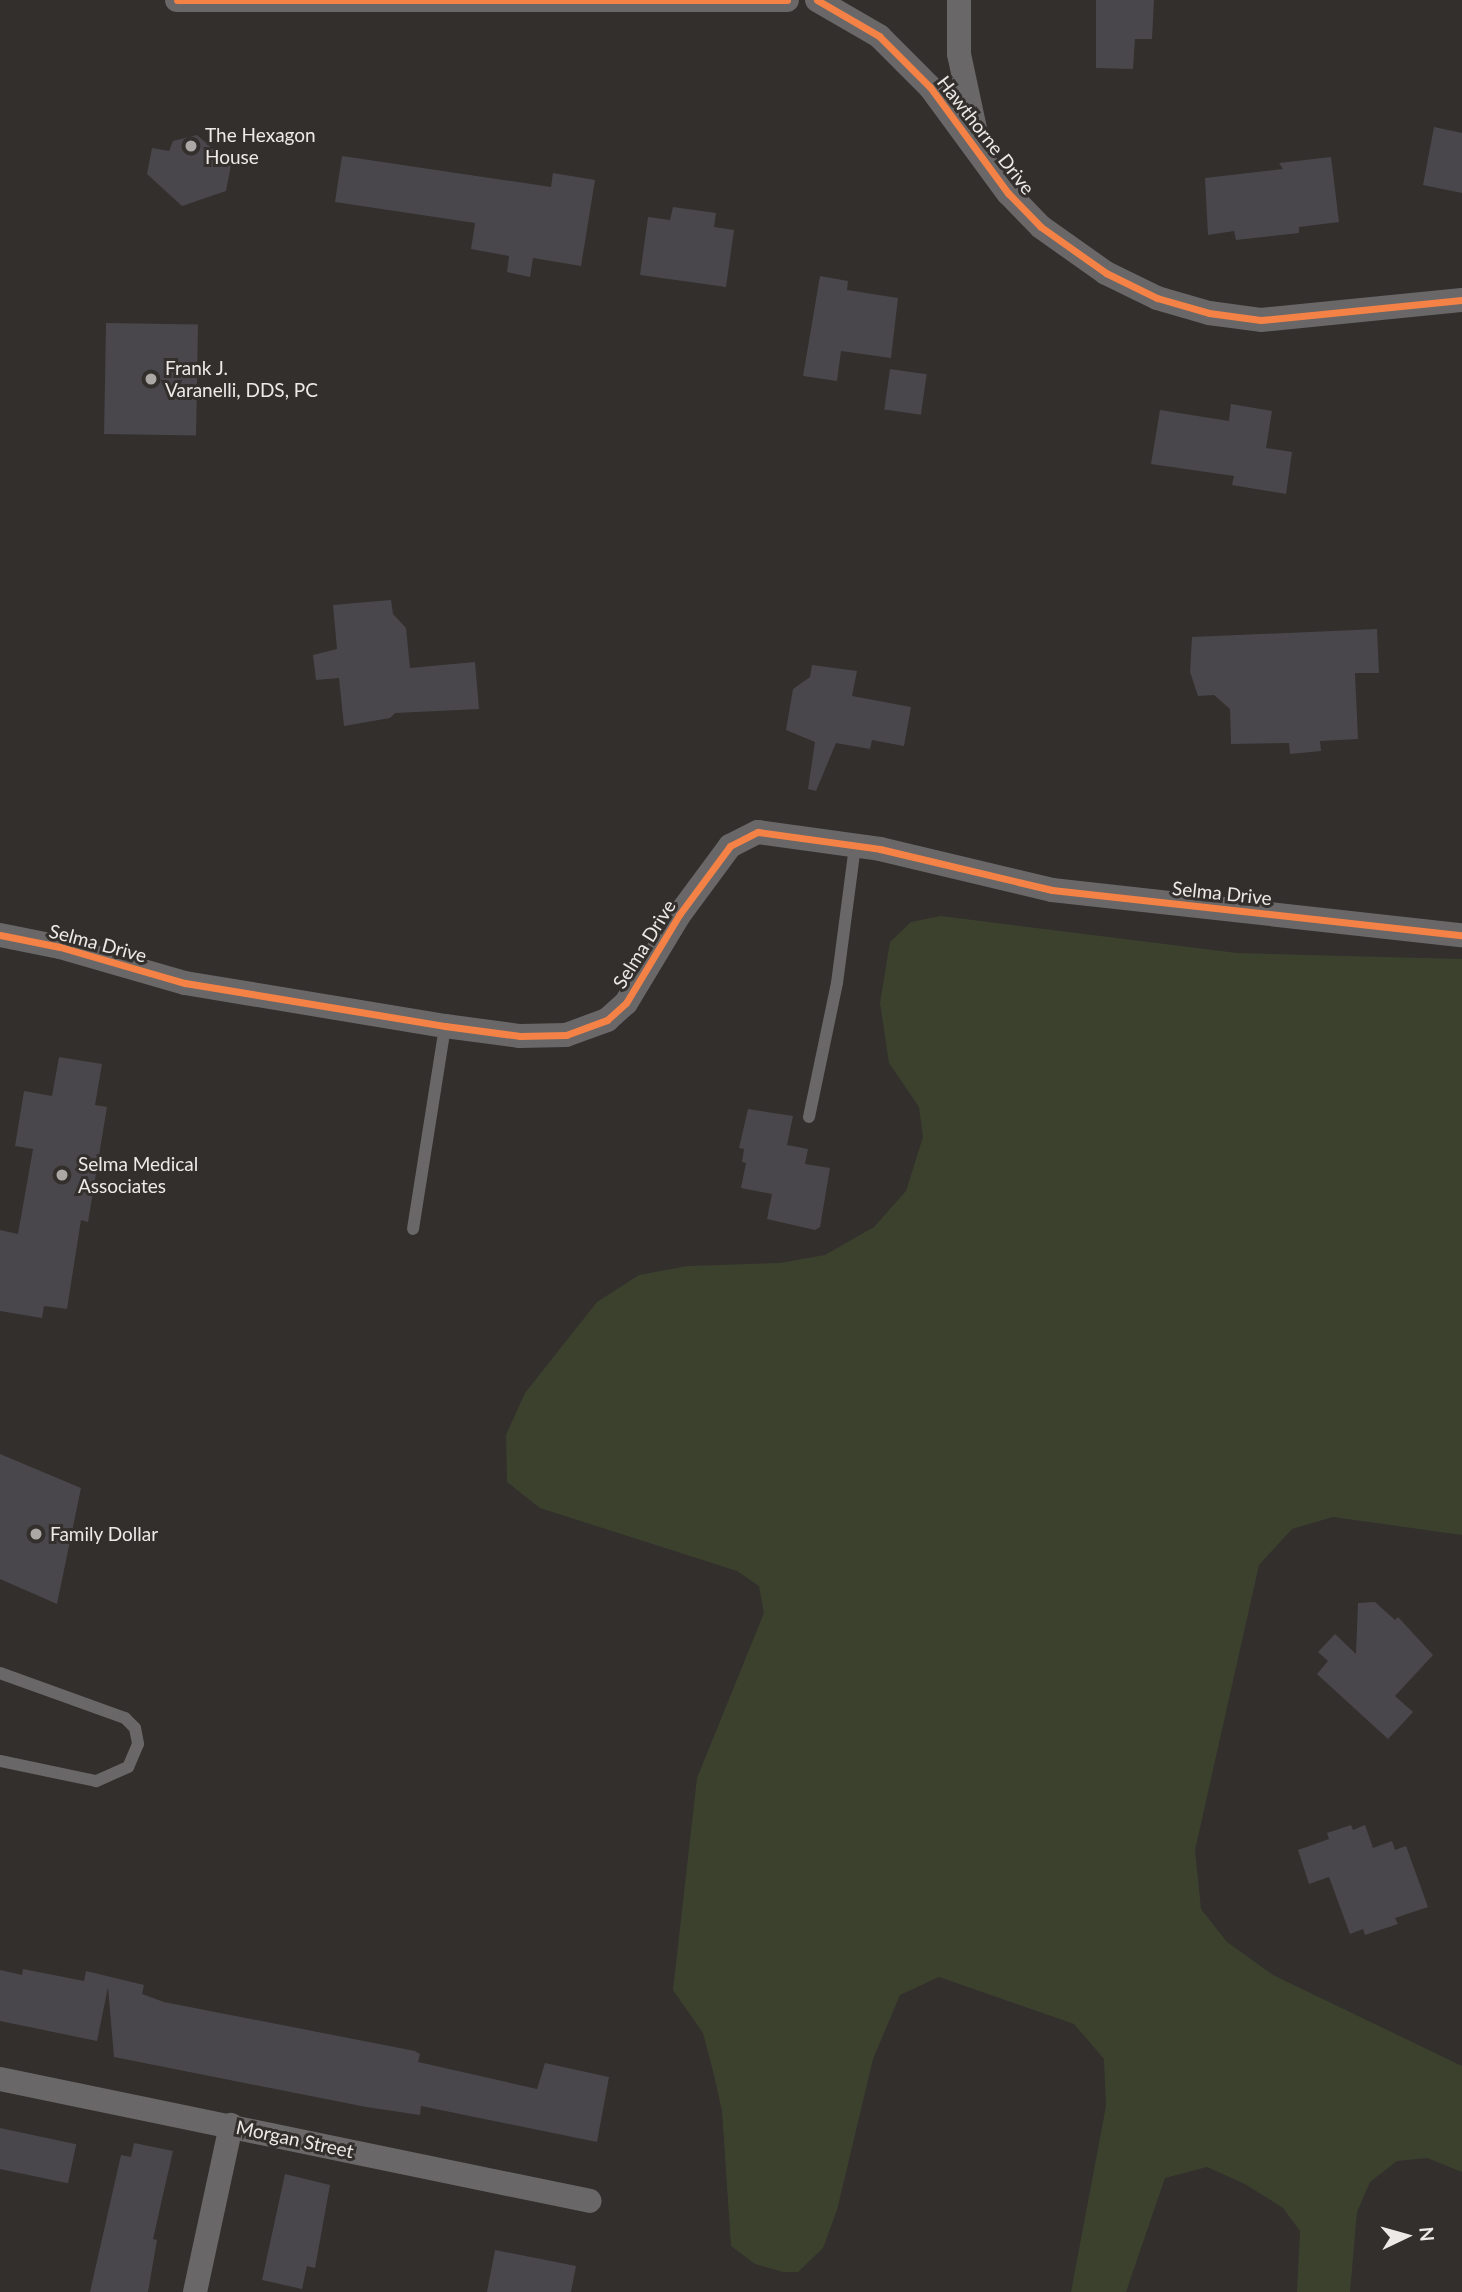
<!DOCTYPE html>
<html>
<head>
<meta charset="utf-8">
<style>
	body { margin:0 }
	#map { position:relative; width:1462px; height:2292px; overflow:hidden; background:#322f2d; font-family:Lato,sans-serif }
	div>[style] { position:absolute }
	.green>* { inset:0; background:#3c412e }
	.building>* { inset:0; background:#49474b; transform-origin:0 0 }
	.service>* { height:12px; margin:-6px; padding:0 6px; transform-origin:6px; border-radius:6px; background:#696767 }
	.minor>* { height:24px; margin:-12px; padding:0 12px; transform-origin:12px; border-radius:12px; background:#696767 }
	.cycleway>* { height:7px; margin:-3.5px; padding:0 3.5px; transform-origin:3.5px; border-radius:3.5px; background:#f48246 }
	.dots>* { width:19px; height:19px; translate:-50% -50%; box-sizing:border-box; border:4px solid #332f2c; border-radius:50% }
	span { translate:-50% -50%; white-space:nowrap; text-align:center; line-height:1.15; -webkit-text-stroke:6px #332f2c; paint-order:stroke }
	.poi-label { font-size:19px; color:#ece9e7 }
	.left { translate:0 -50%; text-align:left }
	.street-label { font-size:19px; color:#ece9e7 }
	.north { position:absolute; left:1371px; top:2201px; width:70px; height:70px; -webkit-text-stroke:5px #332f2c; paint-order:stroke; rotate:85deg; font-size:19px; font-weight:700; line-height:28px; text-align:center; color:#ece9e7 }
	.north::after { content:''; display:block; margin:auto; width:24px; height:32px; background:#ece9e7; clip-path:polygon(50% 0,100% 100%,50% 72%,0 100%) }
</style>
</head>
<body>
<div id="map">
	<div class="green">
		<div style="clip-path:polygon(941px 916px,1237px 953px,1462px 959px,1462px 1535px,1333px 1517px,1292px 1529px,1259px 1565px,1195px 1850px,1201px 1909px,1227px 1942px,1273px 1975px,1462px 2066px,1462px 2172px,1427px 2158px,1397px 2161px,1370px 2182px,1357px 2212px,1350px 2292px,1297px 2292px,1300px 2231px,1283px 2208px,1245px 2184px,1207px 2167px,1165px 2178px,1126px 2292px,1071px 2292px,1106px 2106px,1104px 2059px,1074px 2024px,939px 1977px,900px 1995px,873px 2059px,837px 2210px,823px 2248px,798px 2272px,783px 2272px,755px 2264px,731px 2246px,722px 2111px,713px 2071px,703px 2033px,673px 1990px,697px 1778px,764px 1613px,759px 1586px,737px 1571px,540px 1508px,507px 1482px,506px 1435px,525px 1393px,597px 1302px,639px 1275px,688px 1266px,780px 1263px,825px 1255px,874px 1227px,906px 1191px,923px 1137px,919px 1107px,889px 1063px,880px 1003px,890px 942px,911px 922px)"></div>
	</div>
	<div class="building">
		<div style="clip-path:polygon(1096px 0,1154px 0,1152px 39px,1135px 39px,1133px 69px,1096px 68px)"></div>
		<div style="clip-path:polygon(1434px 127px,1462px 133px,1462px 193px,1423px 185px)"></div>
		<div style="clip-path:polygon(197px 135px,231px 165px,226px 191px,182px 206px,147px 174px,152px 148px,169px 151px,173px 141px)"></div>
		<div style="clip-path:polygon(342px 156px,551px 187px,553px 173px,595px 180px,581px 266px,533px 258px,530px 277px,507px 272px,509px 256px,471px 249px,475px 223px,335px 202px)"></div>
		<div style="clip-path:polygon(1331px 157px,1339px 222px,1299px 227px,1299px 233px,1236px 240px,1234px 231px,1208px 235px,1205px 178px,1283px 169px,1279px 163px)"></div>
		<div style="clip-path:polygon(673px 207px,716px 213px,714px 227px,734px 230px,726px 287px,640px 275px,648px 217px,670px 220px)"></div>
		<div style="clip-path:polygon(820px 276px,848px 281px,847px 290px,898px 298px,891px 358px,841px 351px,837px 381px,803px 376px)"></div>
		<div style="left:106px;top:323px;width:92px;height:111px;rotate:1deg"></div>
		<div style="left:890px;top:369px;width:37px;height:41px;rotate:8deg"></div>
		<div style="clip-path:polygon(1231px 404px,1272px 411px,1266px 448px,1292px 452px,1286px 494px,1232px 485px,1234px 476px,1151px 464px,1160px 410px,1229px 421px)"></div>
		<div style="clip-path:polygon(391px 600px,393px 614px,406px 628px,410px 668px,475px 662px,479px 709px,395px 713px,390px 718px,344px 726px,339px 678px,316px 680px,313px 655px,337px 649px,333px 605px)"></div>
		<div style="clip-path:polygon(1377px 629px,1379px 673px,1355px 673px,1358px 739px,1320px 741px,1321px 751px,1290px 754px,1289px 743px,1231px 744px,1230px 709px,1214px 695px,1198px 696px,1190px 672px,1192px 637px)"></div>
		<div style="clip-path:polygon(812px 665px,857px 671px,852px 696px,911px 707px,904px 746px,872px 740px,870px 749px,836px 743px,816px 791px,808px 789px,815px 742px,786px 730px,793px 689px,810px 677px)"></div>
		<div style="clip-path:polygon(59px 1057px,102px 1064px,95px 1105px,107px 1107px,88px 1222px,81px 1220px,67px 1309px,44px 1306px,42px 1318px,0 1311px,0 1230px,18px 1234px,33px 1149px,15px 1146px,24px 1091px,52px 1096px)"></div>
		<div style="clip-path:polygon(748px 1109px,793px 1116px,787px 1145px,808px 1149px,805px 1164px,830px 1168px,820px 1227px,815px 1230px,767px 1219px,772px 1194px,741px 1188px,746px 1163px,742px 1162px,744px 1149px,739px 1148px)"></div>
		<div style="clip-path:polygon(0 1454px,81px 1488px,57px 1604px,0 1579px)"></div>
		<div style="clip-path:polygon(1375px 1602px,1395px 1620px,1398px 1617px,1433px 1655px,1395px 1696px,1413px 1712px,1388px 1739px,1317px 1674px,1328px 1661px,1318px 1652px,1335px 1634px,1356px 1654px,1358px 1603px)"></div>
		<div style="clip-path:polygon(1351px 1825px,1353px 1830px,1365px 1825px,1373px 1848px,1392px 1841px,1395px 1850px,1406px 1846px,1428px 1907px,1395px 1918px,1398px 1924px,1365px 1935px,1363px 1929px,1350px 1934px,1329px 1877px,1309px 1884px,1298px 1850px,1329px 1839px,1327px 1833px)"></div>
		<div style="clip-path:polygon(23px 1969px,84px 1981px,86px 1971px,144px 1985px,142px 1994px,164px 2002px,415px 2051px,420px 2054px,418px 2062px,537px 2089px,545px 2063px,609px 2077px,597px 2142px,421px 2106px,420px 2115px,366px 2107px,114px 2057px,108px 1987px,97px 2041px,0 2021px,0 1970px,22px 1975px)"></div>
		<div style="left:0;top:2128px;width:78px;height:40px;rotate:12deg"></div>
		<div style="clip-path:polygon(134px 2143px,173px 2151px,153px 2239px,157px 2240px,148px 2292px,90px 2292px,121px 2155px,131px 2157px)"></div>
		<div style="clip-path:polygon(285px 2174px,330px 2185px,315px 2268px,307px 2266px,302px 2289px,262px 2280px)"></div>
		<div style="clip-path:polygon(495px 2250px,576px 2266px,571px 2292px,487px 2292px)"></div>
	</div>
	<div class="service">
		<div style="left:809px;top:1117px;width:137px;rotate:-78.2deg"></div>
		<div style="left:837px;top:983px;width:138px;rotate:-82.5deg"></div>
		<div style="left:413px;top:1229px;width:206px;rotate:-81deg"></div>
		<div style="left:0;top:1673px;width:133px;rotate:19.8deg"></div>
		<div style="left:125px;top:1718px;width:14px;rotate:45deg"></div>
		<div style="left:135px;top:1728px;width:16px;rotate:79deg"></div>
		<div style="left:138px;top:1744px;width:25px;rotate:113deg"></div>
		<div style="left:128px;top:1767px;width:35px;rotate:156deg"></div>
		<div style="left:96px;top:1781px;width:98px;rotate:-168.2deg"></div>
	</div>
	<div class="minor">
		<div style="left:177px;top:0;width:610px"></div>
		<div style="left:817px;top:0;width:72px;rotate:30.1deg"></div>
		<div style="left:879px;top:36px;width:72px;rotate:45deg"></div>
		<div style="left:930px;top:87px;width:132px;rotate:53.7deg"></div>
		<div style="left:1008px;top:193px;width:47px;rotate:45.9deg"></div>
		<div style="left:1041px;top:227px;width:80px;rotate:35.3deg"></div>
		<div style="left:1106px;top:273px;width:57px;rotate:26.1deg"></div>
		<div style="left:1157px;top:298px;width:54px;rotate:16.1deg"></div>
		<div style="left:1209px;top:313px;width:52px;rotate:7.7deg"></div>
		<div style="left:1261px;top:320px;width:202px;rotate:-5.7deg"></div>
		<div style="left:959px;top:0;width:54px;rotate:90deg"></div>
		<div style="left:959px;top:54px;width:91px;rotate:77.9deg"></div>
		<div style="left:0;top:935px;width:61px;rotate:11.3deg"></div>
		<div style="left:60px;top:947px;width:130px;rotate:16.1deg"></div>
		<div style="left:185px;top:983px;width:264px;rotate:9.4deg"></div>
		<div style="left:445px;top:1026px;width:76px;rotate:7.6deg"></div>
		<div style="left:520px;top:1036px;width:46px;rotate:-1.2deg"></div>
		<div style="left:566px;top:1035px;width:44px;rotate:-20.1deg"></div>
		<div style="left:607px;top:1020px;width:25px;rotate:-42deg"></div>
		<div style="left:626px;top:1003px;width:103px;rotate:-58.9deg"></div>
		<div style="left:679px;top:915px;width:86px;rotate:-53.5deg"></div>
		<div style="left:730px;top:846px;width:31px;rotate:-27deg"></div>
		<div style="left:758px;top:832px;width:123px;rotate:7.9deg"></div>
		<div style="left:880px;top:849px;width:177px;rotate:13.4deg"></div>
		<div style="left:1052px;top:890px;width:412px;rotate:6.3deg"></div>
		<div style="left:0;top:2079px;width:602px;rotate:11.68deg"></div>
		<div style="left:195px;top:2292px;width:171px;rotate:-77.8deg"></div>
	</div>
	<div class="cycleway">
		<div style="left:177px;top:0;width:610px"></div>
		<div style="left:817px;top:0;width:72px;rotate:30.1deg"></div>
		<div style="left:879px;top:36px;width:72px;rotate:45deg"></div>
		<div style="left:930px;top:87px;width:132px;rotate:53.7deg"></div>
		<div style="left:1008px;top:193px;width:47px;rotate:45.9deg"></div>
		<div style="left:1041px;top:227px;width:80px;rotate:35.3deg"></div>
		<div style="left:1106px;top:273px;width:57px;rotate:26.1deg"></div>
		<div style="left:1157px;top:298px;width:54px;rotate:16.1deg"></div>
		<div style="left:1209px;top:313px;width:52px;rotate:7.7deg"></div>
		<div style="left:1261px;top:320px;width:202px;rotate:-5.7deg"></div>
		<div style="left:0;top:935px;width:61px;rotate:11.3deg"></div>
		<div style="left:60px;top:947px;width:130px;rotate:16.1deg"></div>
		<div style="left:185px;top:983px;width:264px;rotate:9.4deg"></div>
		<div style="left:445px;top:1026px;width:76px;rotate:7.6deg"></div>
		<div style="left:520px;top:1036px;width:46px;rotate:-1.2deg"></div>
		<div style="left:566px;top:1035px;width:44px;rotate:-20.1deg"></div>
		<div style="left:607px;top:1020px;width:25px;rotate:-42deg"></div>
		<div style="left:626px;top:1003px;width:103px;rotate:-58.9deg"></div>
		<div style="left:679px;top:915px;width:86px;rotate:-53.5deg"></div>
		<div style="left:730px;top:846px;width:31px;rotate:-27deg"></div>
		<div style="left:758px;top:832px;width:123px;rotate:7.9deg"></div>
		<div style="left:880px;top:849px;width:177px;rotate:13.4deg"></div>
		<div style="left:1052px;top:890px;width:412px;rotate:6.3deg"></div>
	</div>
	<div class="dots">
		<div style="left:191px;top:146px;background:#aba8a6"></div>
		<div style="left:151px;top:379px;background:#aba8a6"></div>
		<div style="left:62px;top:1175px;background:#aba8a6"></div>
		<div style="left:36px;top:1534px;background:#aba8a6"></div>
	</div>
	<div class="poi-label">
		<span class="left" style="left:205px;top:146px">The Hexagon<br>House</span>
		<span class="left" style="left:165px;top:379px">Frank J.<br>Varanelli, DDS, PC</span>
		<span class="left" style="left:78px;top:1175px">Selma Medical<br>Associates</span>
		<span class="left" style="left:50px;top:1534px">Family Dollar</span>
	</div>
	<div class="street-label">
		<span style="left:986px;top:135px;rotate:52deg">Hawthorne Drive</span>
		<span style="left:1222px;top:893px;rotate:6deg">Selma Drive</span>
		<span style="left:98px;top:943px;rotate:15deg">Selma Drive</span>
		<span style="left:644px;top:944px;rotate:-58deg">Selma Drive</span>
		<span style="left:295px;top:2139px;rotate:12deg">Morgan Street</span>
	</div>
	<div class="north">N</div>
</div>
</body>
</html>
